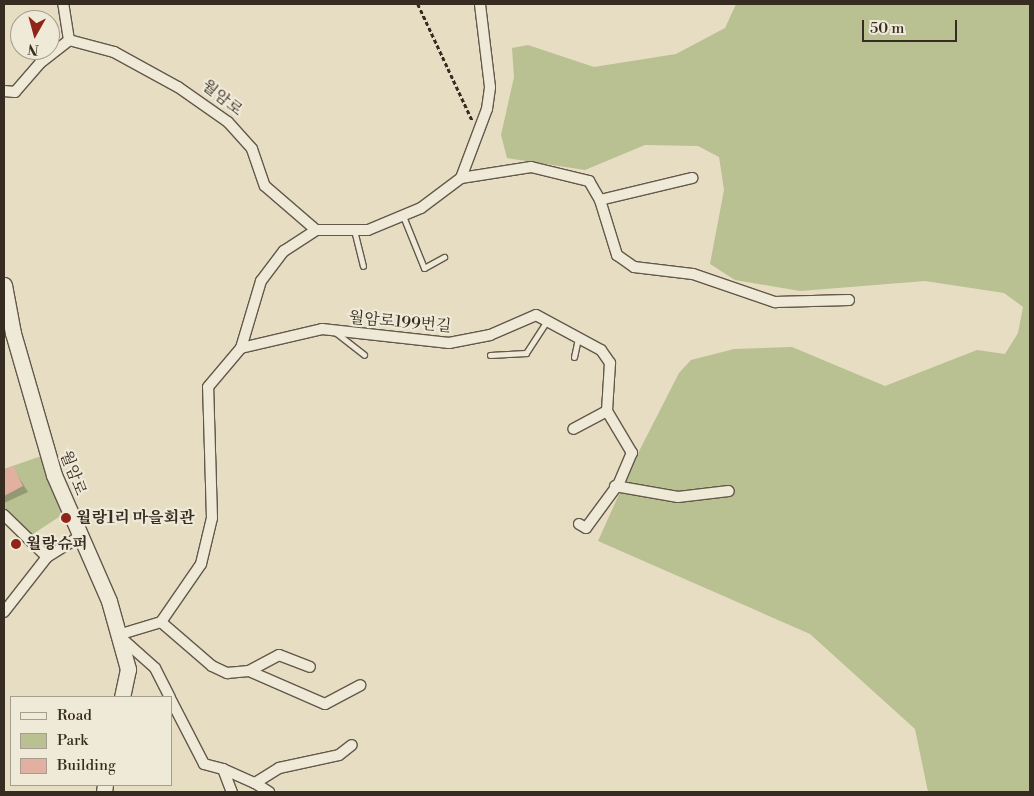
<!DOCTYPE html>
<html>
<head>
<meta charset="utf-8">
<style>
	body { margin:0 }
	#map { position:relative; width:1034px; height:796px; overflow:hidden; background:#e7ddc3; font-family:"Libre Bodoni","Noto Serif KR",serif }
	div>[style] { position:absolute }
	.green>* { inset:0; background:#b9c092 }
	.shadow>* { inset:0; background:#0003 }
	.building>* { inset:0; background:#e2b0a1 }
	.path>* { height:2.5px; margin-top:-1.25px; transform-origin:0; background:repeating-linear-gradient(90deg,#372c21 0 4px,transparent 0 6.5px) }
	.roads { filter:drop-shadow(1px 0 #63584a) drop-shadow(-1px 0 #63584a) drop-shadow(0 1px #63584a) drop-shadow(0 -1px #63584a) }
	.lane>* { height:5px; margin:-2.5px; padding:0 2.5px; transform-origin:2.5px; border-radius:2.5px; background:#efe9d8 }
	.street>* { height:10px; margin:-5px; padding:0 5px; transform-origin:5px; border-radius:5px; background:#efe9d8 }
	.secondary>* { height:15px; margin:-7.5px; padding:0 7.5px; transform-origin:7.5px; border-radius:7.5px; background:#efe9d8 }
	.dots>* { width:14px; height:14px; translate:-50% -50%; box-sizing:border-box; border:2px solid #efe9d8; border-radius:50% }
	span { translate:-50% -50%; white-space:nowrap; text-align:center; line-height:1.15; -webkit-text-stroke:4.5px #efe9d8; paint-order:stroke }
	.street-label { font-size:16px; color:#372c21 }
	.poi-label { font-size:16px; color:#372c21; font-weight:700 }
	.left { translate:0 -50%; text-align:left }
	.frame { position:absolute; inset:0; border:5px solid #372c21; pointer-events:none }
	.legend { position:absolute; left:10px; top:696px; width:162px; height:90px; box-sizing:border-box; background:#efe9d8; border:1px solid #a59d8f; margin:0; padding:6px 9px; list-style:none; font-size:15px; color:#372c21 }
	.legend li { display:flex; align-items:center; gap:10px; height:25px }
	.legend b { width:25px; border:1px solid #a59d8f }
	.north { position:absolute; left:10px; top:10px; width:50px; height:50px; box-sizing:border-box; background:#efe9d8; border:1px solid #a59d8f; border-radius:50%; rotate:187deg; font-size:14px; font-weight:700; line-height:20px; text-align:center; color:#372c21 }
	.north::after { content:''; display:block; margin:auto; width:18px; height:22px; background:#8f2418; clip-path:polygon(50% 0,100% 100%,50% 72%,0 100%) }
	.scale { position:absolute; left:862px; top:20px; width:95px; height:22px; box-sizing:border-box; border:2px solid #372c21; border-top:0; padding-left:6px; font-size:15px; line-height:18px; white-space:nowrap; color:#372c21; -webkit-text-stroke:4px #efe9d8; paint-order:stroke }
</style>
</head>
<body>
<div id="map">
	<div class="green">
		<div style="clip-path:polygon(736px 4px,1030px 4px,1030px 792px,928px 792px,915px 729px,810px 634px,598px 541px,633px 463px,679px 373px,691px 360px,734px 349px,792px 347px,885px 386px,977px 350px,1005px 354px,1018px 333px,1023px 307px,1004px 293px,925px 281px,800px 291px,735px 280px,710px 264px,724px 190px,719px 157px,698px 146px,645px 145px,585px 170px,507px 158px,501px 135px,514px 77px,512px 48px,528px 45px,594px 67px,676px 54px,725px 28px)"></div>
		<div style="clip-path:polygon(47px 454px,68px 511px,27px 538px,4px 515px,4px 469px)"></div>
	</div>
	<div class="shadow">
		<div style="clip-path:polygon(13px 468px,28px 492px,4px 503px,4px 473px)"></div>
	</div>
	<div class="building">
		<div style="clip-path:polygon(13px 466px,23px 486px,4px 496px,4px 471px)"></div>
	</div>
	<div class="path">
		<div style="left:418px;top:4px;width:128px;rotate:65deg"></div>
	</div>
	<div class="roads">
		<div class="lane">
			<div style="left:403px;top:216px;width:56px;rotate:68deg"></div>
			<div style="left:424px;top:268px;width:23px;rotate:-29deg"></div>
			<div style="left:354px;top:230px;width:37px;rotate:76deg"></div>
			<div style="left:335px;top:332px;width:37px;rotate:38deg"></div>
			<div style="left:490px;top:355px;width:36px;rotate:-3deg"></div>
			<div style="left:526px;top:353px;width:38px;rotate:-57deg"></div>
			<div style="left:574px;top:357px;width:19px;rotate:-78deg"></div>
		</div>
		<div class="street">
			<div style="left:69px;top:40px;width:47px;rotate:14.9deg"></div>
			<div style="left:114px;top:52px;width:73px;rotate:28.7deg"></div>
			<div style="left:178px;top:87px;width:61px;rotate:35deg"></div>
			<div style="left:228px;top:122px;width:36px;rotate:48deg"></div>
			<div style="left:252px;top:149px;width:39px;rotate:71deg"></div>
			<div style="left:265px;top:186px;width:67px;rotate:40.8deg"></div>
			<div style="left:4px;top:91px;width:11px;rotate:5deg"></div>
			<div style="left:15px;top:92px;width:38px;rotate:-49deg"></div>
			<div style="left:40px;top:63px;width:37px;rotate:-38deg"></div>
			<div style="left:69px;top:40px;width:36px;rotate:-99deg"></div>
			<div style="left:461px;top:178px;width:71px;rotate:-8.9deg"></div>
			<div style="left:531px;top:167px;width:60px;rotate:13.6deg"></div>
			<div style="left:589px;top:181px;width:22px;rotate:60deg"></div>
			<div style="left:600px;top:200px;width:95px;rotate:-13.4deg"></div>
			<div style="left:600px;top:200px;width:58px;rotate:72.8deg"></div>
			<div style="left:617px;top:255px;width:21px;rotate:35deg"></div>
			<div style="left:634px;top:267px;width:59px;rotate:6.8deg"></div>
			<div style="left:693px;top:274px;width:87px;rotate:18.9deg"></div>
			<div style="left:775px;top:302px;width:74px;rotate:-1.5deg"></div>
			<div style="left:241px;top:348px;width:83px;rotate:-13.2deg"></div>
			<div style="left:322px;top:329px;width:128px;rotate:6.3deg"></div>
			<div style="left:449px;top:343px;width:42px;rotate:-11deg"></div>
			<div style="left:490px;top:335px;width:50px;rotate:-23.5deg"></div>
			<div style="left:536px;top:315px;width:74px;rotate:28.3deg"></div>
			<div style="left:601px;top:350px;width:16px;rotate:55deg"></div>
			<div style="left:610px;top:363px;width:48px;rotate:93.6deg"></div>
			<div style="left:607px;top:411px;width:38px;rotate:152deg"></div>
			<div style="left:615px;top:486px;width:64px;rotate:9.9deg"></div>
			<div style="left:678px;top:497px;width:51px;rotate:-6.7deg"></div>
			<div style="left:4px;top:515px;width:60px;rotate:44.3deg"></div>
			<div style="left:47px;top:557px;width:39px;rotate:-32deg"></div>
			<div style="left:579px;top:524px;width:8px;rotate:30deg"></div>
			<div style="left:586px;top:528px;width:56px;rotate:-53.7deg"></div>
			<div style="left:619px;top:483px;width:33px;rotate:-67deg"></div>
			<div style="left:632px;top:453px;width:49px;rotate:-120.8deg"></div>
			<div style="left:4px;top:612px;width:70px;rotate:-52deg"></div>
			<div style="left:161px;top:622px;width:67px;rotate:40.8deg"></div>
			<div style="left:212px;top:666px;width:17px;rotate:25deg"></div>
			<div style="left:227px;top:673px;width:22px;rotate:-5deg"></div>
			<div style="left:249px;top:671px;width:34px;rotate:-28deg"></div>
			<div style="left:279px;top:655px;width:33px;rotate:21deg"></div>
			<div style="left:118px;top:635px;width:45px;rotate:-16.8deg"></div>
			<div style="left:161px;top:622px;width:70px;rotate:-55.4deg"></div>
			<div style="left:201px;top:564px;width:47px;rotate:-76.6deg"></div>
			<div style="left:212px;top:518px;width:131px;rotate:-91.7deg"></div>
			<div style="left:208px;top:387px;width:51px;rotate:-49.8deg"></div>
			<div style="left:241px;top:348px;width:70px;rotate:-73.4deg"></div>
			<div style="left:261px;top:281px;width:38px;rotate:-53deg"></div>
			<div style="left:284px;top:251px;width:38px;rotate:-33deg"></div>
			<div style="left:316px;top:230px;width:52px"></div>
			<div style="left:368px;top:230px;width:57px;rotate:-22.5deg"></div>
			<div style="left:421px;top:208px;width:50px;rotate:-36.9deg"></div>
			<div style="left:461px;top:178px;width:74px;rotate:-69.4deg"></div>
			<div style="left:487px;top:109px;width:22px;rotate:-82deg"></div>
			<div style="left:490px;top:87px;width:84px;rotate:-96.9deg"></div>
			<div style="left:119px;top:636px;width:48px;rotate:41.6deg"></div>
			<div style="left:155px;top:668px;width:33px;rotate:63deg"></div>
			<div style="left:249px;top:671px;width:83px;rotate:23.5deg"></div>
			<div style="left:325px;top:704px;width:40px;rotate:-28deg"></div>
			<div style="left:171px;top:700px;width:72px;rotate:62.7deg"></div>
			<div style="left:204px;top:764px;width:20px;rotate:15deg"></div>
			<div style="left:223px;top:769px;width:25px;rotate:69deg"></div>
			<div style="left:223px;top:769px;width:35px;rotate:24deg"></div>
			<div style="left:255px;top:783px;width:28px;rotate:-32deg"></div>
			<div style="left:279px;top:768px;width:61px;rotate:-12.2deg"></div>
			<div style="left:339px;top:755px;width:16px;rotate:-38deg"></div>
			<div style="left:255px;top:783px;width:17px;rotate:33deg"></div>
		</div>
		<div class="secondary">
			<div style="left:4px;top:285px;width:49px;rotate:79.4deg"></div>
			<div style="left:13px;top:333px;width:148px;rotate:73.9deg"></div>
			<div style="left:54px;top:475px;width:137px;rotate:66.4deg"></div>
			<div style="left:109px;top:601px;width:71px;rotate:74.4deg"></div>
			<div style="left:128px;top:669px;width:29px;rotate:102deg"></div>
			<div style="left:104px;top:792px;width:7px;rotate:-82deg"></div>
		</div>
	</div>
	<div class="dots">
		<div style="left:66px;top:518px;background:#8f2418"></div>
		<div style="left:16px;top:544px;background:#8f2418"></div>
	</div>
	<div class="street-label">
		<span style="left:222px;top:98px;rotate:38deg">월암로</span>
		<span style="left:400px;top:322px;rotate:5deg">월암로199번길</span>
		<span style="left:73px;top:473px;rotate:69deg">월암로</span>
	</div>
	<div class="poi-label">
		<span class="left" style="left:76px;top:518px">월랑1리 마을회관</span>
		<span class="left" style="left:26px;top:544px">월랑슈퍼</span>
	</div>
	<div class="frame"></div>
	<ul class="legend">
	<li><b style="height:6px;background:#efe9d8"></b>Road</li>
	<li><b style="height:14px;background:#b9c092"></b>Park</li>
	<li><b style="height:14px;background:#e2b0a1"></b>Building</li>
	</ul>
	<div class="north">N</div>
	<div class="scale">50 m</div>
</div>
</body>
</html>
